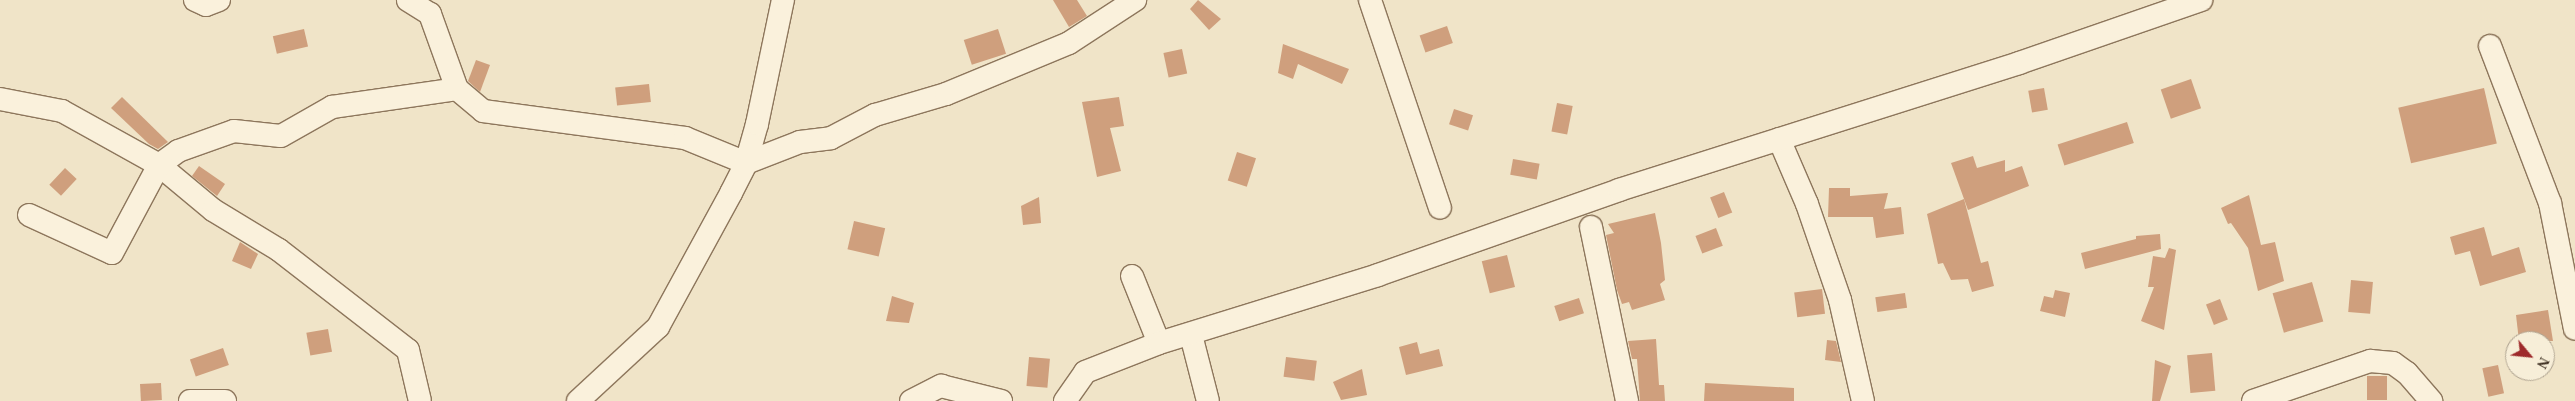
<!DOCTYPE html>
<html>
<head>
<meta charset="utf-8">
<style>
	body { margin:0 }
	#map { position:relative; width:2575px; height:401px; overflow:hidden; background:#f0e4c8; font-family:Georgia,serif }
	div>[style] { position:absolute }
	.building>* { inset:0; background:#cf9f7d; transform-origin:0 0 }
	.roads { filter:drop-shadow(1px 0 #8d765c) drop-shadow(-1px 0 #8d765c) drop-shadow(0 1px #8d765c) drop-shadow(0 -1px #8d765c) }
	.minor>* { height:22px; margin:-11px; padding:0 11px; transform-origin:11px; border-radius:11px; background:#faf1dc }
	span { translate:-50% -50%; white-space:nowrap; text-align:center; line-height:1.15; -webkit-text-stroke:4px #f7eed8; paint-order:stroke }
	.north { position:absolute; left:2505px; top:331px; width:50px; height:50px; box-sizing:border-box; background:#f7eed8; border:1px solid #ada18e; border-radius:50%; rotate:118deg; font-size:14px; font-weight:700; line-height:20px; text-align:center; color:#3d2e20 }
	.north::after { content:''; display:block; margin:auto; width:18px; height:22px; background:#9e2a2b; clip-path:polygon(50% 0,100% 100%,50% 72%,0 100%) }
</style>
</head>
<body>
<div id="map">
	<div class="building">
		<div style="clip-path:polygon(1053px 0,1077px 0,1087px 16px,1069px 27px)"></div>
		<div style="clip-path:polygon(1198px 0,1221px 19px,1209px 30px,1190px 9px)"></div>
		<div style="left:1447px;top:26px;width:18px;height:29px;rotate:71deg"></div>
		<div style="left:304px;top:29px;width:18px;height:32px;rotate:77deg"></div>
		<div style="left:998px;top:29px;width:26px;height:36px;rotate:72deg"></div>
		<div style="clip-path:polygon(1283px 44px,1349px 69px,1342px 84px,1298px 64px,1293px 79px,1278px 73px)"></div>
		<div style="left:1182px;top:49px;width:25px;height:19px;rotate:78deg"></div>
		<div style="clip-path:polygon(476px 60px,490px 65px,480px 92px,468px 81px)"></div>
		<div style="left:2191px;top:79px;width:31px;height:32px;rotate:71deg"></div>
		<div style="left:649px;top:84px;width:18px;height:34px;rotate:84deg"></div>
		<div style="left:2044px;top:88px;width:22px;height:16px;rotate:80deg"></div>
		<div style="left:2484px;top:88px;width:57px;height:88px;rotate:77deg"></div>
		<div style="clip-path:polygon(122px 97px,168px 142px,158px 149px,149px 144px,111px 108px)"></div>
		<div style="clip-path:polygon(1119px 97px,1124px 126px,1110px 128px,1121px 171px,1097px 177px,1082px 102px)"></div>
		<div style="left:1557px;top:103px;width:16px;height:29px;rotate:11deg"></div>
		<div style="left:1454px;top:109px;width:20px;height:16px;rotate:18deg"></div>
		<div style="left:2127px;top:122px;width:22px;height:73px;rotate:72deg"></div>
		<div style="left:1237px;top:152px;width:20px;height:30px;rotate:18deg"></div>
		<div style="clip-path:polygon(1973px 156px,1977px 168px,2005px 160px,2005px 172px,2022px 166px,2029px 186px,1968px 210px,1951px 163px)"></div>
		<div style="left:1513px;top:159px;width:27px;height:16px;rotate:10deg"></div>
		<div style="clip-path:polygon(199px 166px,225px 184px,217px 196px,192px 176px)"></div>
		<div style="left:65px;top:168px;width:16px;height:23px;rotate:43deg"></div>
		<div style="clip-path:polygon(1829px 188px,1850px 188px,1850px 196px,1888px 193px,1884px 209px,1901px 207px,1904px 234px,1876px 238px,1873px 217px,1828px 217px)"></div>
		<div style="left:1724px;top:192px;width:22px;height:15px;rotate:68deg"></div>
		<div style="clip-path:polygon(2249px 195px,2261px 245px,2275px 242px,2284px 281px,2258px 291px,2248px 248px,2231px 223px,2228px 224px,2221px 208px)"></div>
		<div style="clip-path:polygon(1039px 197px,1041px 223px,1023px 225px,1021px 206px)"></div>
		<div style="clip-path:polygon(1964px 199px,1981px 263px,1988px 261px,1994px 286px,1972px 292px,1968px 279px,1951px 280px,1943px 263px,1938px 264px,1927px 214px)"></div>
		<div style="clip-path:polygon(1655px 213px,1661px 243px,1665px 280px,1660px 284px,1665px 300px,1632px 310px,1629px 302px,1622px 304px,1617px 290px,1606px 235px,1614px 233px,1608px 224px)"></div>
		<div style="left:854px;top:221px;width:32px;height:29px;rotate:13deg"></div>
		<div style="clip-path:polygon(2484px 227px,2492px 256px,2519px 247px,2526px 272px,2480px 286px,2470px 251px,2455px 255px,2450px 237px)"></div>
		<div style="left:1716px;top:228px;width:19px;height:22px;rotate:69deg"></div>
		<div style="clip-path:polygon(2160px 234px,2161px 249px,2085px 269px,2081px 253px,2136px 239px,2136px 236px)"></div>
		<div style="clip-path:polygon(240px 242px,258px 254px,251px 269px,232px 261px)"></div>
		<div style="clip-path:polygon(2169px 248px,2176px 250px,2164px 330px,2141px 321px,2154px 287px,2148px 287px,2153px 256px,2165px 258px)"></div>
		<div style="left:1507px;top:255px;width:33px;height:26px;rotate:76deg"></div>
		<div style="left:2351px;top:280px;width:22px;height:32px;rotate:5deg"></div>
		<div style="left:2312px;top:282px;width:41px;height:41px;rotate:74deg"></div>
		<div style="left:1822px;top:289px;width:25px;height:28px;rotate:83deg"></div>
		<div style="clip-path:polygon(2055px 290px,2070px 293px,2065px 317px,2040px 311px,2044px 296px,2053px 298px)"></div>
		<div style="left:1905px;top:293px;width:15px;height:30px;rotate:82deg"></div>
		<div style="clip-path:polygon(892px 296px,914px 303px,909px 323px,886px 321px)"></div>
		<div style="left:1579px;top:298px;width:16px;height:26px;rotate:72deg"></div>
		<div style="left:2220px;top:299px;width:22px;height:15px;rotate:69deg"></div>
		<div style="clip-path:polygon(2548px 310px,2553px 341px,2519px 341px,2516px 315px)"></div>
		<div style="left:328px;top:329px;width:23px;height:22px;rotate:80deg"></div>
		<div style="clip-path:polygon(1656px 339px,1659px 385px,1664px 385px,1665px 401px,1640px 401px,1637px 359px,1632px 359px,1628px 341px)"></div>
		<div style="clip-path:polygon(1827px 340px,1836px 341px,1841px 362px,1825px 360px)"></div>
		<div style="clip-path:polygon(1417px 342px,1420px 354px,1439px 349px,1443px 366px,1406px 375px,1399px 347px)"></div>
		<div style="left:223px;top:348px;width:18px;height:35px;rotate:71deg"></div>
		<div style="left:2212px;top:353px;width:38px;height:25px;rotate:85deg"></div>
		<div style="left:1029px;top:357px;width:21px;height:29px;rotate:5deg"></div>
		<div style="left:1286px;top:357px;width:31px;height:20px;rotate:7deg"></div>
		<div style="clip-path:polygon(2155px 360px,2171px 366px,2160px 401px,2152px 401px)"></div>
		<div style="left:2498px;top:365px;width:29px;height:16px;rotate:78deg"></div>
		<div style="clip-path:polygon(1362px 369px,1367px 395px,1341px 400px,1333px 382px)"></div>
		<div style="left:2367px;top:376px;width:20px;height:24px"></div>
		<div style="left:161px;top:383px;width:17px;height:21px;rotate:87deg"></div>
		<div style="clip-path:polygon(1705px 383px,1794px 388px,1794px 401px,1704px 401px)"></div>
	</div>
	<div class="roads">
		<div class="minor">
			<div style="left:195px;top:0;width:12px;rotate:24deg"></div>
			<div style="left:206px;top:5px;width:14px;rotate:-21deg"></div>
			<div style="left:1370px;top:0;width:219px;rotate:71.4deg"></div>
			<div style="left:2490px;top:46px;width:168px;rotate:69.1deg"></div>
			<div style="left:2550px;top:203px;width:128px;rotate:78.8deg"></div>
			<div style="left:457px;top:89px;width:34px;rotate:40deg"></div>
			<div style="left:483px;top:111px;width:204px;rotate:7.6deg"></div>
			<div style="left:685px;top:138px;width:66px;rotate:22.3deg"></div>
			<div style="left:746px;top:163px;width:58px;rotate:-21.3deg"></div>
			<div style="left:800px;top:142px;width:31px;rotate:-7deg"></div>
			<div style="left:831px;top:138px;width:50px;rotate:-27.6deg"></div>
			<div style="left:875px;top:115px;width:74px;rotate:-16.5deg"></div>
			<div style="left:946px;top:94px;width:133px;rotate:-22.5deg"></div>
			<div style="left:1069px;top:43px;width:79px;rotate:-33.1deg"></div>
			<div style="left:0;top:99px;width:63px;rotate:11deg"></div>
			<div style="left:62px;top:111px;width:111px;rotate:29.1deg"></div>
			<div style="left:159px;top:165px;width:70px;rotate:39.8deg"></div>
			<div style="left:213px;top:210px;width:77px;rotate:31.2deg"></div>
			<div style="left:279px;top:250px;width:163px;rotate:37.8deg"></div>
			<div style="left:408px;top:350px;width:52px;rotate:76.8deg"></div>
			<div style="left:1779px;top:139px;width:71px;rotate:66.7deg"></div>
			<div style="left:1807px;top:204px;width:102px;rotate:71deg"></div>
			<div style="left:1840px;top:300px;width:104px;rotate:77.2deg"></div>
			<div style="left:29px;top:215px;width:91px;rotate:24.6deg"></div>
			<div style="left:112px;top:253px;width:100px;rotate:-61.9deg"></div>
			<div style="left:159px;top:165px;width:24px;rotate:-36deg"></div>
			<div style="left:178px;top:151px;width:59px;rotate:-19.7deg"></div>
			<div style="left:234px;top:131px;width:47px;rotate:6.1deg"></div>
			<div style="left:281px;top:136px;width:59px;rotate:-29.6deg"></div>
			<div style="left:332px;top:107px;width:126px;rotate:-8.2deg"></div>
			<div style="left:457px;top:89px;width:80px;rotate:-109.8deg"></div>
			<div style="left:430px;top:14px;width:26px;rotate:-148deg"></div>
			<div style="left:1591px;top:227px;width:178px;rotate:78.3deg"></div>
			<div style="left:1132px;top:276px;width:72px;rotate:68.1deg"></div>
			<div style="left:1191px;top:335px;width:68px;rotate:75.6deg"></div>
			<div style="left:190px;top:401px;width:35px"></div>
			<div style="left:578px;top:401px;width:109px;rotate:-42.8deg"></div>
			<div style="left:658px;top:327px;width:153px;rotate:-61.4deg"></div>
			<div style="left:731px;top:193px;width:34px;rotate:-63deg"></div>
			<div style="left:746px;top:163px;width:41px;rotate:-74.2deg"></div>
			<div style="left:757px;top:124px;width:127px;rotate:-78.2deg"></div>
			<div style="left:911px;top:401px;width:34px;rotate:-27deg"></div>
			<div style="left:941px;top:386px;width:62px;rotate:14deg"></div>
			<div style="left:1065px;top:401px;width:35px;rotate:-55deg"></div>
			<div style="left:1085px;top:372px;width:79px;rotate:-21.4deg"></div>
			<div style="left:1159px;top:343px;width:229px;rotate:-17.2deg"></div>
			<div style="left:1378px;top:275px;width:256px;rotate:-19.4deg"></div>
			<div style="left:1619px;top:190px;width:420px;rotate:-17.6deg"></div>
			<div style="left:2019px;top:63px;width:193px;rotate:-19.1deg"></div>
			<div style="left:2253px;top:401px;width:124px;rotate:-18.9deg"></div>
			<div style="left:2370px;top:361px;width:23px;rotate:5deg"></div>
			<div style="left:2393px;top:363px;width:17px;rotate:36deg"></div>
			<div style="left:2407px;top:373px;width:37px;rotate:49deg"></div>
		</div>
	</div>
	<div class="north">N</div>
</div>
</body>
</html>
